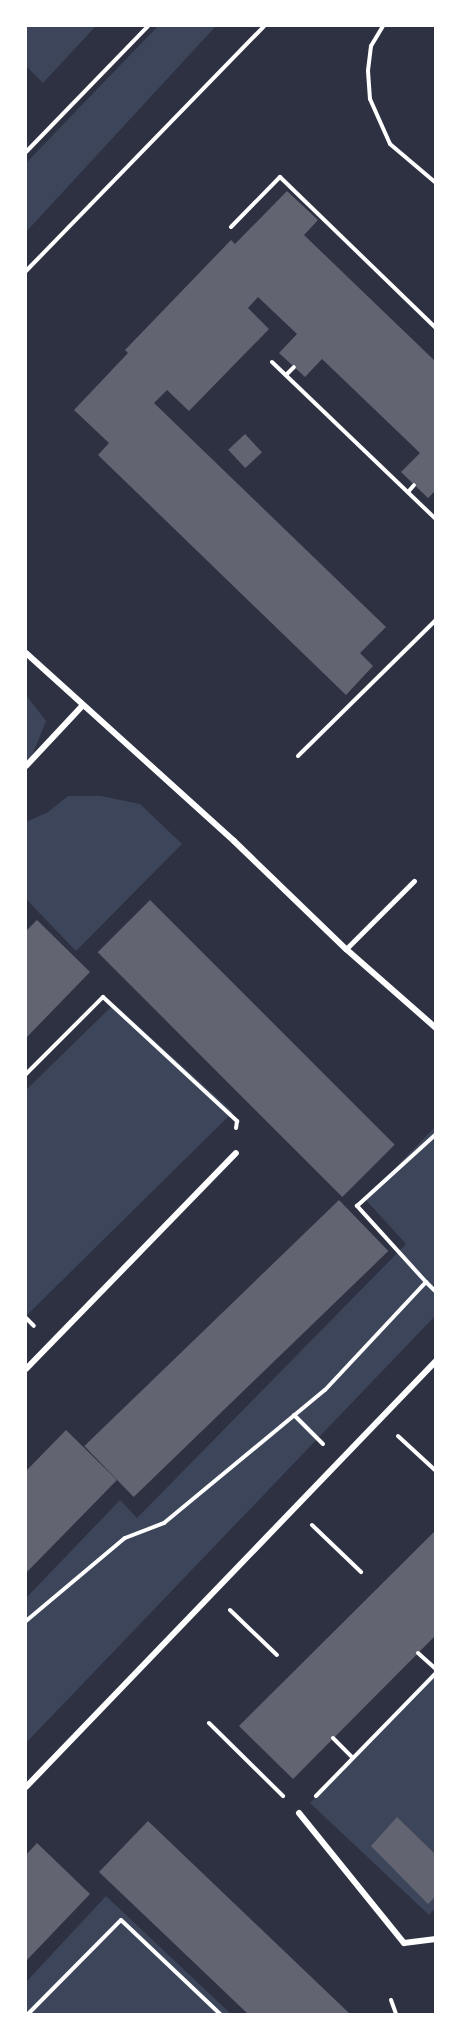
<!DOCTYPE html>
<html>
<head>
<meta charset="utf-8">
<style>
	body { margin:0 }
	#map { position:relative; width:461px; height:2040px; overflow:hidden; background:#2d3142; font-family:"Libre Baskerville",serif }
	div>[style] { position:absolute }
	.green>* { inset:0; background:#3c4559 }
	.building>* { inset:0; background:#626471; transform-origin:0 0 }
	.path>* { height:4px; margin:-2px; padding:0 2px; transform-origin:2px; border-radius:2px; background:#fff }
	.service>* { height:4.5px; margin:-2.25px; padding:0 2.25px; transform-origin:2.25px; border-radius:2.25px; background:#fff }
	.minor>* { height:6px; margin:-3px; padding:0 3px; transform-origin:3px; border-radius:3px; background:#fff }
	span { translate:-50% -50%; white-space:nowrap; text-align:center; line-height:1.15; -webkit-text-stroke:6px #fff; paint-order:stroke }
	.frame { position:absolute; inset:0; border:27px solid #fff; pointer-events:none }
</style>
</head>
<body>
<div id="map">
	<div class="green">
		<div style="clip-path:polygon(26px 26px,96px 26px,43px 83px,26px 66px)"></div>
		<div style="clip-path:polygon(158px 26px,216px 26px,26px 232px,26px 163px)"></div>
		<div style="clip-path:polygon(26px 695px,46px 721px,26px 771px)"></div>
		<div style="clip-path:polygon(68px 796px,101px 796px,140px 804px,182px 844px,76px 951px,26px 899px,26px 822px,48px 812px)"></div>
		<div style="clip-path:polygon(114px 1004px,233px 1112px,26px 1316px,26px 1090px)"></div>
		<div style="clip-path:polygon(435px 1127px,435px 1316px,26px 1743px,26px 1598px,120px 1500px,137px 1518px,406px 1244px,365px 1199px)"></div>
		<div style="clip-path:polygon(435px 1670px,435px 1908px,429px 1915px,310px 1803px)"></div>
		<div style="clip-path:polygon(106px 1896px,231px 2014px,26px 2014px,26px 1982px)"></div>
	</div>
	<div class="building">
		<div style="clip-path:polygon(287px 191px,318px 220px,304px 235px,436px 362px,436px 490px,428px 498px,401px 472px,420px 453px,322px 359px,305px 377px,279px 353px,297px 334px,258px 297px,248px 308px,269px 329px,189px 411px,167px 390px,154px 403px,386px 627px,360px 653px,373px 666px,346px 695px,98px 455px,109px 443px,74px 410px,128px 353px,125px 350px,231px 240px,235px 244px)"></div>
		<div style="left:245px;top:434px;width:25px;height:23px;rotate:47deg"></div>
		<div style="left:150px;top:900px;width:346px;height:74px;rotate:45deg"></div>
		<div style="clip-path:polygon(37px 920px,90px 972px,26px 1038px,26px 931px)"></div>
		<div style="left:339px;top:1200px;width:71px;height:354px;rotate:46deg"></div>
		<div style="clip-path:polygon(66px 1430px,117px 1480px,26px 1573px,26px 1471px)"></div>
		<div style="clip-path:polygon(436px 1530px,436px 1635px,293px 1779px,239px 1726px)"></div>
		<div style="clip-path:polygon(397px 1817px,436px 1855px,436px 1896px,428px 1904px,371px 1846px)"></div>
		<div style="clip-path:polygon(148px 1821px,350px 2014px,248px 2014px,99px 1872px)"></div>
		<div style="clip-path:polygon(37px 1843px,90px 1894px,26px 1961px,26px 1855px)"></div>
	</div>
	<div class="path">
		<div style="left:383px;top:26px;width:23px;rotate:121deg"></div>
		<div style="left:371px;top:46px;width:25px;rotate:97deg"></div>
		<div style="left:368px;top:71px;width:28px;rotate:86deg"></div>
		<div style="left:370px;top:99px;width:49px;rotate:66deg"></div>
		<div style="left:390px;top:144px;width:60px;rotate:40.3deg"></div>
		<div style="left:26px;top:152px;width:175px;rotate:-45.9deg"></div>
		<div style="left:231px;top:227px;width:70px;rotate:-45.6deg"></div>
		<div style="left:280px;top:177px;width:217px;rotate:44.1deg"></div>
		<div style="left:26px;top:271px;width:342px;rotate:-45.8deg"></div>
		<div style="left:272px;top:362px;width:227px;rotate:43.8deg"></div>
		<div style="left:286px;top:375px;width:11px;rotate:-45deg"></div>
		<div style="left:408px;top:492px;width:9px;rotate:-49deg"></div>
		<div style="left:298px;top:756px;width:194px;rotate:-44.6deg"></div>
		<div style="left:26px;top:1074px;width:109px;rotate:-45deg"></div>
		<div style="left:103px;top:997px;width:183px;rotate:42.8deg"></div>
		<div style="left:237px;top:1121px;width:7px;rotate:98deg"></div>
		<div style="left:426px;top:1282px;width:14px;rotate:45deg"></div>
		<div style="left:26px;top:1318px;width:11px;rotate:45deg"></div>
		<div style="left:294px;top:1415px;width:41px;rotate:45deg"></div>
		<div style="left:398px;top:1436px;width:52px;rotate:42.6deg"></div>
		<div style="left:312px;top:1525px;width:68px;rotate:43.8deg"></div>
		<div style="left:230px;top:1610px;width:65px;rotate:43.8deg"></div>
		<div style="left:26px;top:1621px;width:129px;rotate:-40deg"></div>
		<div style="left:125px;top:1538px;width:42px;rotate:-21deg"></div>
		<div style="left:164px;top:1523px;width:209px;rotate:-39.6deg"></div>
		<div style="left:325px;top:1390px;width:148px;rotate:-46.9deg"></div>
		<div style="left:426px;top:1282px;width:103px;rotate:-132.2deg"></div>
		<div style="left:357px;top:1206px;width:107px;rotate:-42.3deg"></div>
		<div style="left:418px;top:1653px;width:24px;rotate:42deg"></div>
		<div style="left:209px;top:1723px;width:104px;rotate:44.6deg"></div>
		<div style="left:333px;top:1738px;width:28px;rotate:45deg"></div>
		<div style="left:316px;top:1796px;width:172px;rotate:-45.7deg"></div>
		<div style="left:391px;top:2000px;width:15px;rotate:70deg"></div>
		<div style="left:28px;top:2014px;width:132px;rotate:-45.3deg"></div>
		<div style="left:121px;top:1920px;width:137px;rotate:43.5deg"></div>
	</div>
	<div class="service">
		<div style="left:346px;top:949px;width:96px;rotate:-45deg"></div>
	</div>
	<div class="minor">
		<div style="left:26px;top:653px;width:280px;rotate:42.1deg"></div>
		<div style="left:234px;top:841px;width:156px;rotate:44deg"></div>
		<div style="left:346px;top:949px;width:120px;rotate:41.3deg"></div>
		<div style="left:26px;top:766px;width:83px;rotate:-46.9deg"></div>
		<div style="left:26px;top:1369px;width:301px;rotate:-45.8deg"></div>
		<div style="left:26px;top:1787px;width:591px;rotate:-46.1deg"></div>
		<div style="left:299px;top:1813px;width:167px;rotate:51.1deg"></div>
		<div style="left:404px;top:1943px;width:32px;rotate:-7deg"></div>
	</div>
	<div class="frame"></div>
</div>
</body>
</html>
